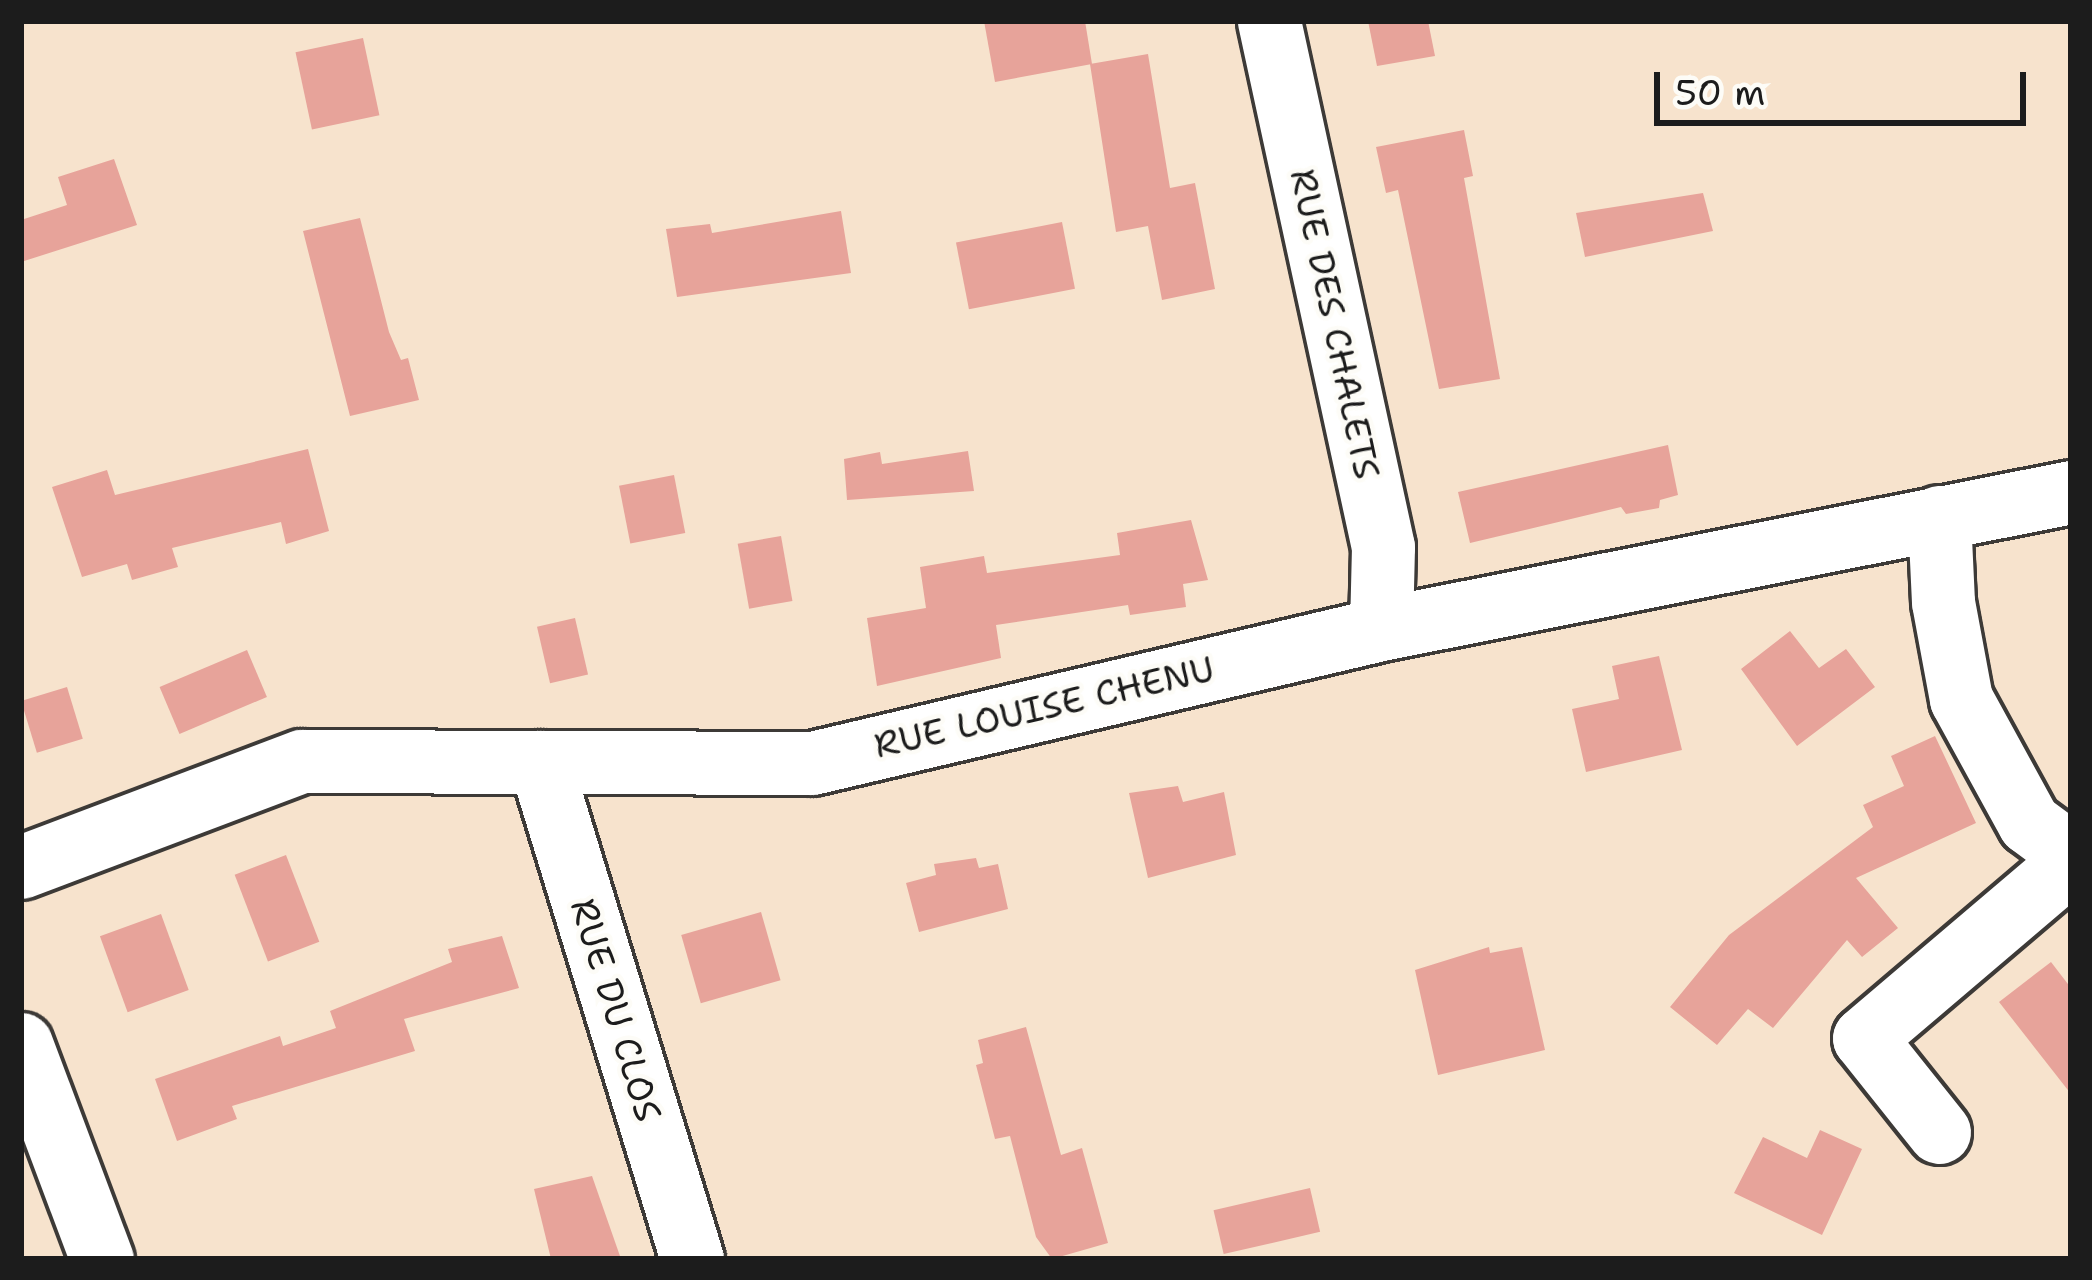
<!DOCTYPE html>
<html>
<head>
<meta charset="utf-8">
<style>
	body { margin:0 }
	#map { position:relative; width:2092px; height:1280px; overflow:hidden; background:#f7e3cd; font-family:"Shantell Sans",sans-serif }
	div>[style] { position:absolute }
	.building>* { inset:0; background:#e7a39a; transform-origin:0 0 }
	.roads { filter:drop-shadow(3px 0 #3d3a37) drop-shadow(-3px 0 #3d3a37) drop-shadow(0 3px #3d3a37) drop-shadow(0 -3px #3d3a37) }
	.minor>* { height:63px; margin:-31.5px; padding:0 31.5px; transform-origin:31.5px; border-radius:31.5px; background:#fff }
	span { translate:-50% -50%; white-space:nowrap; text-align:center; line-height:1.15; -webkit-text-stroke:9px #fdfcf7; paint-order:stroke }
	.street-label { font-size:36px; color:#1c1c1c }
	.frame { position:absolute; inset:0; border:24px solid #1c1c1c; pointer-events:none }
	.scale { position:absolute; left:1654px; top:72px; width:372px; height:54px; box-sizing:border-box; border:6px solid #1c1c1c; border-top:0; padding-left:15px; font-size:36px; line-height:42px; white-space:nowrap; color:#1c1c1c; -webkit-text-stroke:9px #fdfcf7; paint-order:stroke }
</style>
</head>
<body>
<div id="map">
	<div class="building">
		<div style="clip-path:polygon(984px 21px,1085px 21px,1092px 64px,995px 82px)"></div>
		<div style="clip-path:polygon(1368px 21px,1428px 21px,1435px 56px,1377px 66px)"></div>
		<div style="left:363px;top:38px;width:79px;height:69px;rotate:78deg"></div>
		<div style="clip-path:polygon(1148px 54px,1170px 188px,1195px 183px,1215px 289px,1162px 300px,1148px 226px,1116px 232px,1090px 64px)"></div>
		<div style="clip-path:polygon(1464px 130px,1473px 176px,1464px 178px,1500px 379px,1439px 389px,1398px 190px,1386px 193px,1376px 147px)"></div>
		<div style="clip-path:polygon(114px 159px,137px 225px,21px 262px,21px 220px,67px 205px,58px 177px)"></div>
		<div style="clip-path:polygon(1703px 193px,1713px 231px,1585px 257px,1576px 213px)"></div>
		<div style="clip-path:polygon(841px 211px,851px 273px,677px 297px,666px 229px,710px 224px,712px 233px)"></div>
		<div style="clip-path:polygon(360px 218px,389px 332px,401px 360px,408px 358px,419px 400px,350px 416px,303px 231px)"></div>
		<div style="left:1062px;top:222px;width:68px;height:108px;rotate:79deg"></div>
		<div style="clip-path:polygon(1668px 445px,1678px 495px,1660px 500px,1659px 508px,1626px 514px,1621px 507px,1470px 543px,1458px 492px)"></div>
		<div style="clip-path:polygon(308px 449px,329px 531px,286px 544px,281px 522px,172px 548px,178px 567px,132px 580px,127px 564px,82px 577px,52px 487px,107px 470px,115px 495px)"></div>
		<div style="clip-path:polygon(968px 451px,974px 491px,847px 500px,844px 459px,880px 452px,882px 464px)"></div>
		<div style="left:674px;top:475px;width:59px;height:56px;rotate:79deg"></div>
		<div style="clip-path:polygon(1191px 520px,1208px 580px,1183px 584px,1186px 607px,1130px 615px,1128px 605px,996px 625px,1001px 658px,877px 686px,867px 618px,926px 608px,920px 567px,984px 556px,987px 573px,1120px 555px,1117px 533px)"></div>
		<div style="left:781px;top:536px;width:66px;height:44px;rotate:80deg"></div>
		<div style="left:575px;top:618px;width:58px;height:39px;rotate:77deg"></div>
		<div style="clip-path:polygon(1790px 631px,1819px 668px,1846px 649px,1875px 687px,1797px 746px,1741px 669px)"></div>
		<div style="left:247px;top:650px;width:51px;height:95px;rotate:67deg"></div>
		<div style="clip-path:polygon(1659px 656px,1682px 750px,1586px 772px,1572px 709px,1619px 699px,1612px 666px)"></div>
		<div style="left:67px;top:687px;width:54px;height:48px;rotate:73deg"></div>
		<div style="clip-path:polygon(1935px 736px,1976px 823px,1856px 878px,1898px 928px,1862px 957px,1847px 940px,1773px 1028px,1748px 1009px,1717px 1045px,1670px 1007px,1729px 935px,1873px 827px,1863px 805px,1904px 786px,1891px 756px)"></div>
		<div style="clip-path:polygon(1178px 786px,1183px 802px,1224px 792px,1236px 855px,1148px 878px,1129px 793px)"></div>
		<div style="left:286px;top:855px;width:93px;height:55px;rotate:69deg"></div>
		<div style="clip-path:polygon(976px 858px,979px 868px,998px 864px,1008px 909px,919px 932px,906px 883px,936px 875px,934px 864px)"></div>
		<div style="left:761px;top:912px;width:71px;height:83px;rotate:74deg"></div>
		<div style="left:161px;top:914px;width:81px;height:65px;rotate:70deg"></div>
		<div style="clip-path:polygon(502px 936px,519px 988px,404px 1019px,415px 1051px,232px 1106px,237px 1119px,177px 1141px,155px 1079px,280px 1036px,283px 1046px,336px 1028px,330px 1011px,452px 962px,448px 949px)"></div>
		<div style="clip-path:polygon(1489px 947px,1490px 953px,1522px 947px,1545px 1050px,1438px 1075px,1415px 970px)"></div>
		<div style="clip-path:polygon(2051px 962px,2071px 988px,2071px 1094px,1999px 1002px)"></div>
		<div style="clip-path:polygon(1026px 1027px,1061px 1155px,1082px 1148px,1108px 1243px,1052px 1259px,1036px 1237px,1010px 1136px,995px 1139px,976px 1065px,983px 1063px,978px 1040px)"></div>
		<div style="clip-path:polygon(1820px 1130px,1862px 1149px,1822px 1235px,1734px 1193px,1763px 1137px,1807px 1158px)"></div>
		<div style="clip-path:polygon(592px 1176px,621px 1259px,551px 1259px,534px 1189px)"></div>
		<div style="left:1310px;top:1188px;width:45px;height:99px;rotate:77deg"></div>
	</div>
	<div class="roads">
		<div class="minor">
			<div style="left:1269px;top:21px;width:538px;rotate:77.77deg"></div>
			<div style="left:1383px;top:547px;width:82px;rotate:91.4deg"></div>
			<div style="left:1939px;top:517px;width:85px;rotate:87.3deg"></div>
			<div style="left:1943px;top:602px;width:99px;rotate:79.5deg"></div>
			<div style="left:1961px;top:699px;width:141px;rotate:61.3deg"></div>
			<div style="left:2029px;top:823px;width:52px;rotate:36.4deg"></div>
			<div style="left:540px;top:762px;width:520px;rotate:72.99deg"></div>
			<div style="left:21px;top:867px;width:300px;rotate:-20.7deg"></div>
			<div style="left:302px;top:761px;width:510px;rotate:0.22deg"></div>
			<div style="left:812px;top:763px;width:585px;rotate:-13.25deg"></div>
			<div style="left:1381px;top:629px;width:703px;rotate:-11.23deg"></div>
			<div style="left:21px;top:1044px;width:230px;rotate:69.4deg"></div>
			<div style="left:1939px;top:1132px;width:120px;rotate:-128.6deg"></div>
			<div style="left:1864px;top:1038px;width:272px;rotate:-40.4deg"></div>
		</div>
	</div>
	<div class="street-label">
		<span style="left:1335px;top:324px;rotate:78deg">RUE DES CHALETS</span>
		<span style="left:1044px;top:707px;rotate:-13deg">RUE LOUISE CHENU</span>
		<span style="left:616px;top:1010px;rotate:73deg">RUE DU CLOS</span>
	</div>
	<div class="frame"></div>
	<div class="scale">50 m</div>
</div>
</body>
</html>
